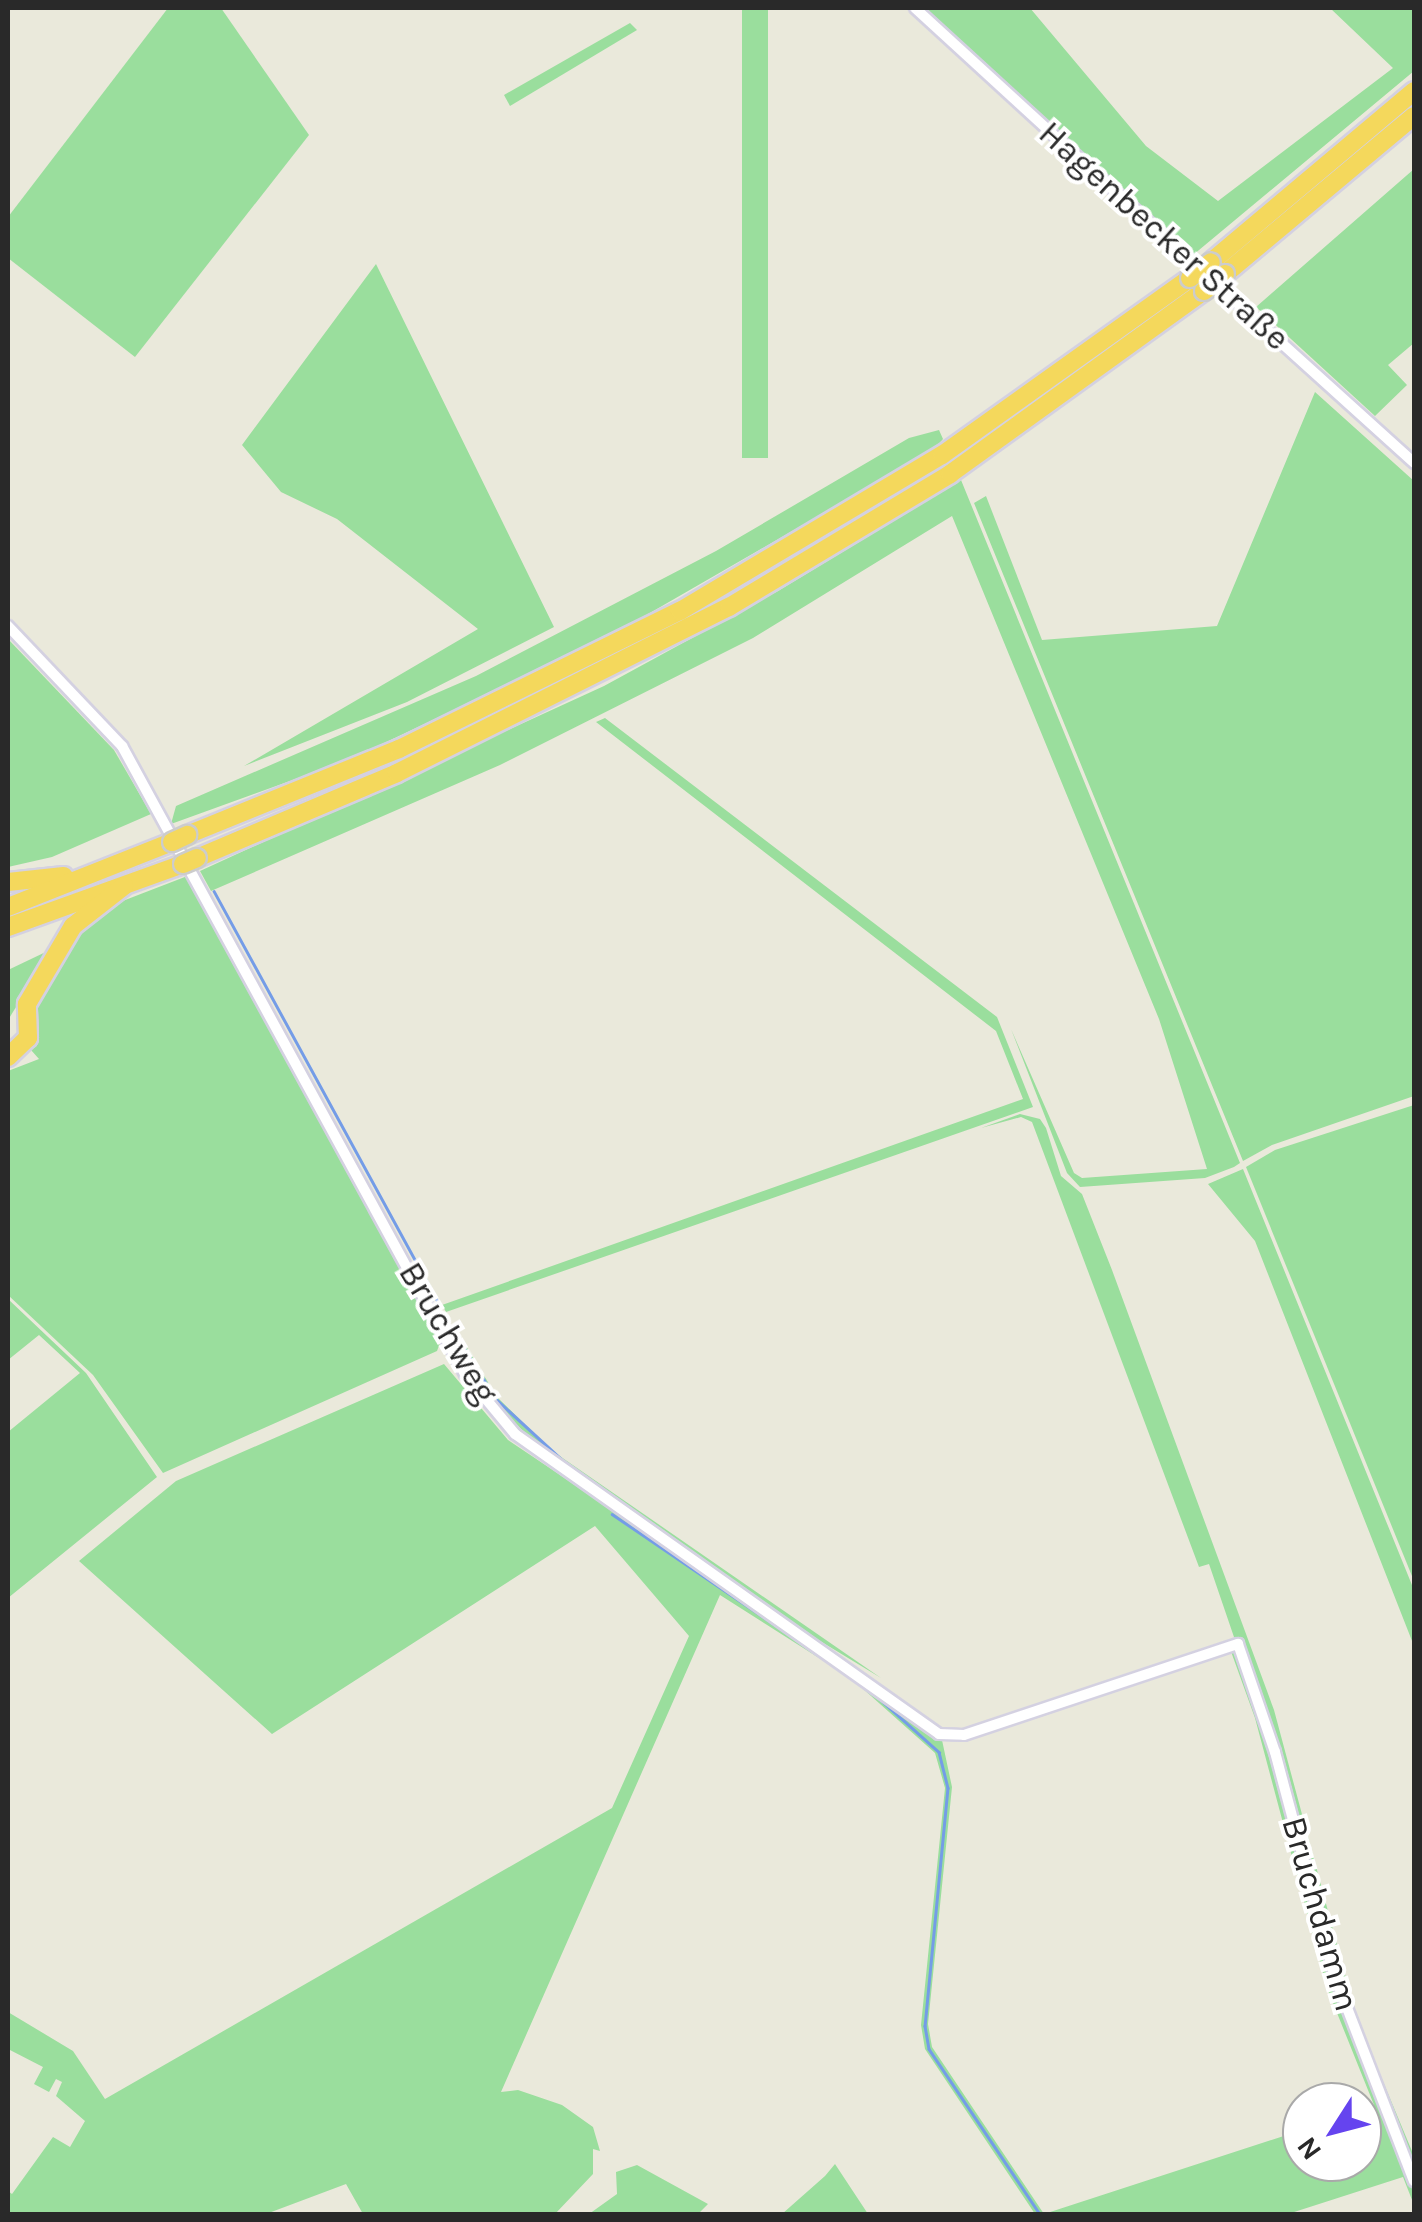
<!DOCTYPE html>
<html>
<head>
<meta charset="utf-8">
<style>
	body { margin:0 }
	#map { position:relative; width:1422px; height:2222px; overflow:hidden; background:#eae9db; font-family:Karla,sans-serif }
	div>[style] { position:absolute }
	.green>* { inset:0; background:#9ade9d; transform-origin:0 0 }
	.stream>* { height:2.5px; margin:-1.25px; padding:0 1.25px; transform-origin:1.25px; border-radius:1.25px; background:#749ce7 }
	.roads { filter:drop-shadow(2px 0 #d4d1e1) drop-shadow(-2px 0 #d4d1e1) drop-shadow(0 2px #d4d1e1) drop-shadow(0 -2px #d4d1e1) }
	.street>* { height:10px; margin:-5px; padding:0 5px; transform-origin:5px; border-radius:5px; background:#fff }
	.highway>* { height:18px; margin:-9px; padding:0 9px; transform-origin:9px; border-radius:9px; background:#f4d85c }
	.bridges { filter:drop-shadow(2px 0 #ccc) drop-shadow(-2px 0 #ccc) drop-shadow(0 2px #ccc) drop-shadow(0 -2px #ccc) }
	.highway-bridge>* { height:18px; margin:-9px; padding:0 9px; transform-origin:9px; border-radius:9px; background:#f4d85c }
	span { translate:-50% -50%; white-space:nowrap; text-align:center; line-height:1.15; -webkit-text-stroke:8px #fff; paint-order:stroke }
	.street-label { font-size:35px; color:#292929 }
	.frame { position:absolute; inset:0; border:10px solid #292929; pointer-events:none }
	.north { position:absolute; left:1282px; top:2082px; width:100px; height:100px; box-sizing:border-box; background:#fff; border:2px solid #a9a9a9; border-radius:50%; rotate:234deg; font-size:28px; font-weight:700; line-height:40px; text-align:center; color:#292929 }
	.north::after { content:''; display:block; margin:auto; width:35px; height:45px; background:#6544ef; clip-path:polygon(50% 0,100% 100%,50% 72%,0 100%) }
</style>
</head>
<body>
<div id="map">
	<div class="green">
		<div style="clip-path:polygon(168px 8px,221px 8px,309px 135px,135px 357px,8px 258px,8px 217px)"></div>
		<div style="left:742px;top:8px;width:26px;height:450px"></div>
		<div style="clip-path:polygon(923px 8px,1030px 8px,1146px 146px,1218px 201px,1393px 68px,1330px 8px,1414px 8px,1414px 71px,1193px 255px)"></div>
		<div style="clip-path:polygon(630px 23px,637px 30px,510px 106px,504px 95px)"></div>
		<div style="clip-path:polygon(1414px 169px,1414px 343px,1388px 365px,1407px 385px,1375px 416px,1256px 307px)"></div>
		<div style="clip-path:polygon(376px 264px,554px 627px,407px 702px,244px 766px,478px 629px,337px 519px,281px 492px,242px 445px)"></div>
		<div style="clip-path:polygon(1315px 392px,1414px 481px,1414px 1096px,1272px 1145px,1243px 1161px,974px 503px,986px 496px,1042px 640px,1217px 626px)"></div>
		<div style="clip-path:polygon(939px 430px,943px 439px,937px 446px,900px 469px,603px 640px,348px 760px,171px 824px,176px 806px,476px 676px,716px 551px,909px 438px)"></div>
		<div style="clip-path:polygon(961px 480px,1240px 1163px,1234px 1167px,1205px 1178px,1080px 1187px,1067px 1173px,1011px 1029px,1074px 1173px,1082px 1178px,1207px 1169px,1159px 1019px,952px 516px,753px 638px,500px 765px,211px 891px,200px 871px,604px 686px,778px 591px)"></div>
		<div style="clip-path:polygon(8px 639px,114px 750px,151px 814px,52px 857px,8px 867px)"></div>
		<div style="clip-path:polygon(605px 718px,997px 1017px,1033px 1107px,446px 1312px,442px 1305px,1023px 1099px,996px 1031px,596px 722px)"></div>
		<div style="clip-path:polygon(190px 875px,440px 1343px,437px 1351px,163px 1473px,93px 1375px,8px 1295px,8px 1071px,39px 1059px,31px 1050px,30px 1010px,80px 929px,107px 907px)"></div>
		<div style="clip-path:polygon(52px 949px,8px 1020px,8px 970px)"></div>
		<div style="clip-path:polygon(1414px 1105px,1414px 1581px,1246px 1167px,1275px 1150px)"></div>
		<div style="clip-path:polygon(1020px 1114px,1040px 1119px,1046px 1128px,1061px 1176px,1082px 1194px,1112px 1270px,1274px 1710px,1357px 2019px,1414px 2156px,1414px 2172px,1344px 1993px,1245px 1648px,1235px 1640px,1209px 1564px,1199px 1567px,1032px 1122px,1021px 1117px,981px 1128px)"></div>
		<div style="clip-path:polygon(1243px 1169px,1414px 1590px,1414px 1646px,1255px 1241px,1208px 1184px)"></div>
		<div style="clip-path:polygon(8px 1299px,86px 1373px,157px 1477px,8px 1598px,8px 1432px,80px 1373px,39px 1335px,8px 1360px)"></div>
		<div style="clip-path:polygon(454px 1326px,497px 1397px,551px 1450px,881px 1678px,746px 1596px,548px 1456px,493px 1401px,449px 1330px)"></div>
		<div style="clip-path:polygon(444px 1364px,508px 1440px,855px 1673px,942px 1740px,952px 1787px,928px 2024px,932px 2047px,1044px 2214px,1302px 2130px,1302px 2162px,1362px 2162px,1362px 2110px,1374px 2105px,1327px 1988px,1255px 1718px,1229px 1646px,1236px 1648px,1260px 1713px,1335px 1992px,1414px 2188px,1414px 2205px,1403px 2177px,1288px 2214px,1035px 2214px,925px 2049px,921px 2025px,945px 1788px,935px 1753px,852px 1679px,720px 1595px,501px 2092px,518px 2090px,562px 2105px,593px 2127px,600px 2151px,593px 2149px,593px 2174px,555px 2214px,363px 2214px,346px 2184px,266px 2214px,8px 2214px,8px 2191px,12px 2194px,53px 2137px,70px 2147px,85px 2121px,56px 2096px,62px 2082px,56px 2079px,49px 2092px,34px 2084px,43px 2067px,8px 2049px,8px 2012px,73px 2051px,105px 2099px,612px 1808px,689px 1636px,595px 1526px,272px 1734px,79px 1561px,176px 1481px)"></div>
		<div style="clip-path:polygon(835px 2164px,868px 2214px,782px 2214px,825px 2176px)"></div>
		<div style="clip-path:polygon(637px 2165px,708px 2204px,698px 2214px,589px 2214px,617px 2194px,616px 2172px)"></div>
	</div>
	<div class="stream">
		<div style="left:214px;top:891px;width:474px;rotate:61.4deg"></div>
		<div style="left:452px;top:1329px;width:83px;rotate:57.8deg"></div>
		<div style="left:496px;top:1399px;width:100px;rotate:42.6deg"></div>
		<div style="left:612px;top:1514px;width:249px;rotate:34.2deg"></div>
		<div style="left:873px;top:1693px;width:89px;rotate:41.8deg"></div>
		<div style="left:939px;top:1752px;width:37px;rotate:76deg"></div>
		<div style="left:948px;top:1788px;width:239px;rotate:95.5deg"></div>
		<div style="left:925px;top:2026px;width:23px;rotate:80deg"></div>
		<div style="left:929px;top:2049px;width:199px;rotate:56.1deg"></div>
	</div>
	<div class="roads">
		<div class="street">
			<div style="left:915px;top:8px;width:388px;rotate:42.5deg"></div>
			<div style="left:1214px;top:282px;width:270px;rotate:42.1deg"></div>
			<div style="left:8px;top:626px;width:166px;rotate:46.5deg"></div>
			<div style="left:122px;top:746px;width:716px;rotate:61.36deg"></div>
			<div style="left:465px;top:1374px;width:78px;rotate:50.2deg"></div>
			<div style="left:515px;top:1434px;width:519px;rotate:35.28deg"></div>
			<div style="left:939px;top:1734px;width:25px;rotate:2deg"></div>
			<div style="left:964px;top:1735px;width:289px;rotate:-18.4deg"></div>
			<div style="left:1238px;top:1644px;width:114px;rotate:71.1deg"></div>
			<div style="left:1275px;top:1752px;width:230px;rotate:75.1deg"></div>
			<div style="left:1334px;top:1974px;width:222px;rotate:68.9deg"></div>
		</div>
		<div class="highway">
			<div style="left:1211px;top:262px;width:265px;rotate:-40.1deg"></div>
			<div style="left:1225px;top:274px;width:246px;rotate:-39.9deg"></div>
			<div style="left:187px;top:835px;width:229px;rotate:-22.1deg"></div>
			<div style="left:399px;top:749px;width:313px;rotate:-26.2deg"></div>
			<div style="left:680px;top:611px;width:305px;rotate:-30.8deg"></div>
			<div style="left:942px;top:455px;width:305px;rotate:-35.5deg"></div>
			<div style="left:197px;top:858px;width:217px;rotate:-23deg"></div>
			<div style="left:397px;top:773px;width:371px;rotate:-26.6deg"></div>
			<div style="left:729px;top:607px;width:258px;rotate:-31deg"></div>
			<div style="left:950px;top:474px;width:313px;rotate:-35.8deg"></div>
			<div style="left:8px;top:882px;width:56px;rotate:-6.1deg"></div>
			<div style="left:8px;top:907px;width:176px;rotate:-21.6deg"></div>
			<div style="left:8px;top:927px;width:186px;rotate:-19.8deg"></div>
			<div style="left:8px;top:1057px;width:28px;rotate:-44deg"></div>
			<div style="left:28px;top:1038px;width:34px;rotate:-92deg"></div>
			<div style="left:27px;top:1004px;width:91px;rotate:-59.5deg"></div>
			<div style="left:73px;top:926px;width:65px;rotate:-38.1deg"></div>
		</div>
	</div>
	<div class="bridges">
		<div class="highway-bridge">
			<div style="left:1190px;top:278px;width:26px;rotate:-37deg"></div>
			<div style="left:1204px;top:291px;width:27px;rotate:-39deg"></div>
			<div style="left:172px;top:842px;width:17px;rotate:-25deg"></div>
			<div style="left:183px;top:864px;width:15px;rotate:-23deg"></div>
		</div>
	</div>
	<div class="street-label">
		<span style="left:1164px;top:236px;rotate:42deg">Hagenbecker Straße</span>
		<span style="left:448px;top:1333px;rotate:59deg">Bruchweg</span>
		<span style="left:1320px;top:1914px;rotate:74deg">Bruchdamm</span>
	</div>
	<div class="frame"></div>
	<div class="north">N</div>
</div>
</body>
</html>
